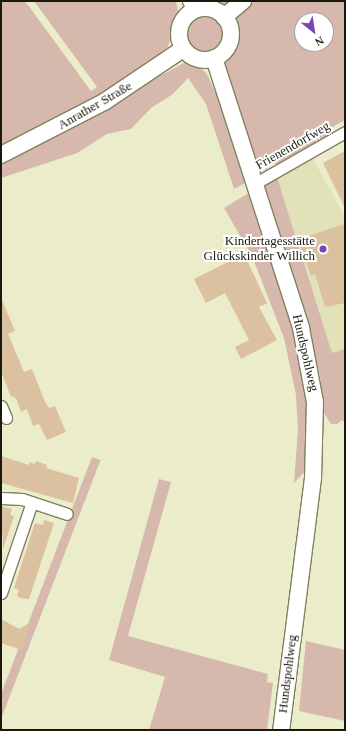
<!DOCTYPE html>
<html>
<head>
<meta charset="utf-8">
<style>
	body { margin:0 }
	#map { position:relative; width:346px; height:731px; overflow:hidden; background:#ebecca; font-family:Georgia,serif }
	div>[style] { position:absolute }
	.built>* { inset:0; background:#e1e2b8 }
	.green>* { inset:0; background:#d6b8ac; transform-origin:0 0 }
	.round { border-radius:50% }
	.building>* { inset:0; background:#dbc19f }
	.roads { filter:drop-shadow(1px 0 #808061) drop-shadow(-1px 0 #808061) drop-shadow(0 1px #808061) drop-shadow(0 -1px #808061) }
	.street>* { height:11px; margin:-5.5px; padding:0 5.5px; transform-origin:5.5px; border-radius:5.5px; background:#fff }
	.secondary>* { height:16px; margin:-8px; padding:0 8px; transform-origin:8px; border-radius:8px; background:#fff }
	.secondary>.ring { margin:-8px; padding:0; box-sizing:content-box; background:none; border:16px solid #fff; border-radius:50% }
	.dots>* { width:11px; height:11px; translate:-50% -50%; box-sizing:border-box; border:2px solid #fff; border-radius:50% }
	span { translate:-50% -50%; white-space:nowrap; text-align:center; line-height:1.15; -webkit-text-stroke:4px #fff; paint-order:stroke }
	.street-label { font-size:13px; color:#19190d }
	.poi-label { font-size:13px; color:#19190d }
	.right { translate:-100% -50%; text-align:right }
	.frame { position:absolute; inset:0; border:2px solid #19190d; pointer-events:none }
	.north { position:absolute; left:294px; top:12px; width:40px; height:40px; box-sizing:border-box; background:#fff; border:1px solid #a3a39e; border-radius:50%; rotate:150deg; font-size:11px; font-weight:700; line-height:16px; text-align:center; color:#19190d }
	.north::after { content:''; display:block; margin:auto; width:14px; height:18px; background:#7b44ba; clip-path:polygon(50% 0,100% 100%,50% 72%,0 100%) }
</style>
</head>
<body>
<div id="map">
	<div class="built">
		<div style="clip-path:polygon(312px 157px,345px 217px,345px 349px,332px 354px,277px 177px)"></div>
	</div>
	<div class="green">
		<div style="clip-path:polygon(1px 1px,25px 1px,91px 91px,97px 87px,34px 1px,176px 1px,178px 10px,168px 47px,158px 58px,109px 92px,1px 149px)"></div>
		<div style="clip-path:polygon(evenodd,210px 1px,345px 1px,345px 120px,331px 128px,326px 138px,278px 164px,264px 163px,268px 170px,257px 166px,251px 155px,228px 81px,225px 64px,235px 44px,236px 33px,234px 25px,215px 2px,210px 1px,302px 20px,326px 20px,326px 44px,302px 44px,302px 20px)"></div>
		<div class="round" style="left:187px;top:15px;width:36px;height:36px"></div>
		<div style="clip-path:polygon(184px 63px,195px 63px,207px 74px,224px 111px,247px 182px,234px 189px,206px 104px,188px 78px,173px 94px,151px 108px,131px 129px,107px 134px,77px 153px,1px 178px,1px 162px)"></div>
		<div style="clip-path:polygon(277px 177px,332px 353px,345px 349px,345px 418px,344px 422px,342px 420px,337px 424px,331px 424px,324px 413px,320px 376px,311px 339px,264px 194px,265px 186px)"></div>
		<div style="clip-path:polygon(250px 192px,296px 330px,309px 397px,309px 467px,294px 483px,298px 430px,296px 395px,284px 338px,252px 256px,224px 208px)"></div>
		<div style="left:92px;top:457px;width:9px;height:287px;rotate:21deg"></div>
		<div style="clip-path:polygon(159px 479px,171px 482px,128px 636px,268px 674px,267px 682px,273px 683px,267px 730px,149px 730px,165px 677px,109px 660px)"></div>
		<div style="clip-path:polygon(306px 641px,345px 650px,345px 721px,299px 711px)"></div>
	</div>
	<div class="building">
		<div style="clip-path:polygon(345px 151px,345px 208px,323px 163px)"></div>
		<div style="clip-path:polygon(345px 224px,345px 303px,325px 307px,315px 274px,311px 276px,298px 239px)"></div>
		<div style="clip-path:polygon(244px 254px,267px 303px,259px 307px,277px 340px,241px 359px,235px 347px,249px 340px,225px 293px,206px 303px,194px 279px)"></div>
		<div style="clip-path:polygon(1px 298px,15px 331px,8px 334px,24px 372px,32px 369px,45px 402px,49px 408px,55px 406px,66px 432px,47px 440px,39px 424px,33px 426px,27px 409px,21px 412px,17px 400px,13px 396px,11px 397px,1px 371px)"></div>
		<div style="clip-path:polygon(1px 456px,29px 465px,29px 462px,35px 464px,36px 461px,47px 465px,46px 468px,79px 478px,73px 503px,1px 483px)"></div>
		<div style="clip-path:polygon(1px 506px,12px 509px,10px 515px,14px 516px,3px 549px)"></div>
		<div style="clip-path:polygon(44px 520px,54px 523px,29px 599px,20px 598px,17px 595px,19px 590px,14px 588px,19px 572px,35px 523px,43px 525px)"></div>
		<div style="clip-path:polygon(1px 619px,19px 629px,31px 622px,22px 650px,1px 643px)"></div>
	</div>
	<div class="roads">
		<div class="street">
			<div style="left:188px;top:1px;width:11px;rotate:63deg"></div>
			<div style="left:254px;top:184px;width:105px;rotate:-29.7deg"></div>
			<div style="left:1px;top:406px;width:13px;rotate:67deg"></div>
			<div style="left:1px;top:498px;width:21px;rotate:3deg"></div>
			<div style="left:22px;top:499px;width:47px;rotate:18.4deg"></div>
			<div style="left:1px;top:593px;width:96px;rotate:-71.2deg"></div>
		</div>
		<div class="secondary">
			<div class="ring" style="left:179px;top:8px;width:36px;height:36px"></div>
			<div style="left:224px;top:17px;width:25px;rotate:-40deg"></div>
			<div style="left:214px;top:58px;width:284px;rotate:72.1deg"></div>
			<div style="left:301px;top:328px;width:75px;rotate:79.3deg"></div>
			<div style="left:315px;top:402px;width:76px;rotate:91.5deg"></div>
			<div style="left:313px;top:478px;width:254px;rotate:97.2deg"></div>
			<div style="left:1px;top:155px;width:116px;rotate:-27.2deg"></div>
			<div style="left:104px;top:102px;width:95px;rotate:-33.9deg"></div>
		</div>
	</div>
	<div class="dots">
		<div style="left:323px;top:249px;background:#7b44ba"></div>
	</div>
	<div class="street-label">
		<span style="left:95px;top:106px;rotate:-30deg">Anrather Straße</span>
		<span style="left:293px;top:146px;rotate:-30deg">Frienendorfweg</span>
		<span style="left:305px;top:353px;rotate:77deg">Hundspohlweg</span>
		<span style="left:288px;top:674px;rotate:-83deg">Hundspohlweg</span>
	</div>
	<div class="poi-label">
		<span class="right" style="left:315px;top:249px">Kindertagesstätte<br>Glückskinder Willich</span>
	</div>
	<div class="frame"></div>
	<div class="north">N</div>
</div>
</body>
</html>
